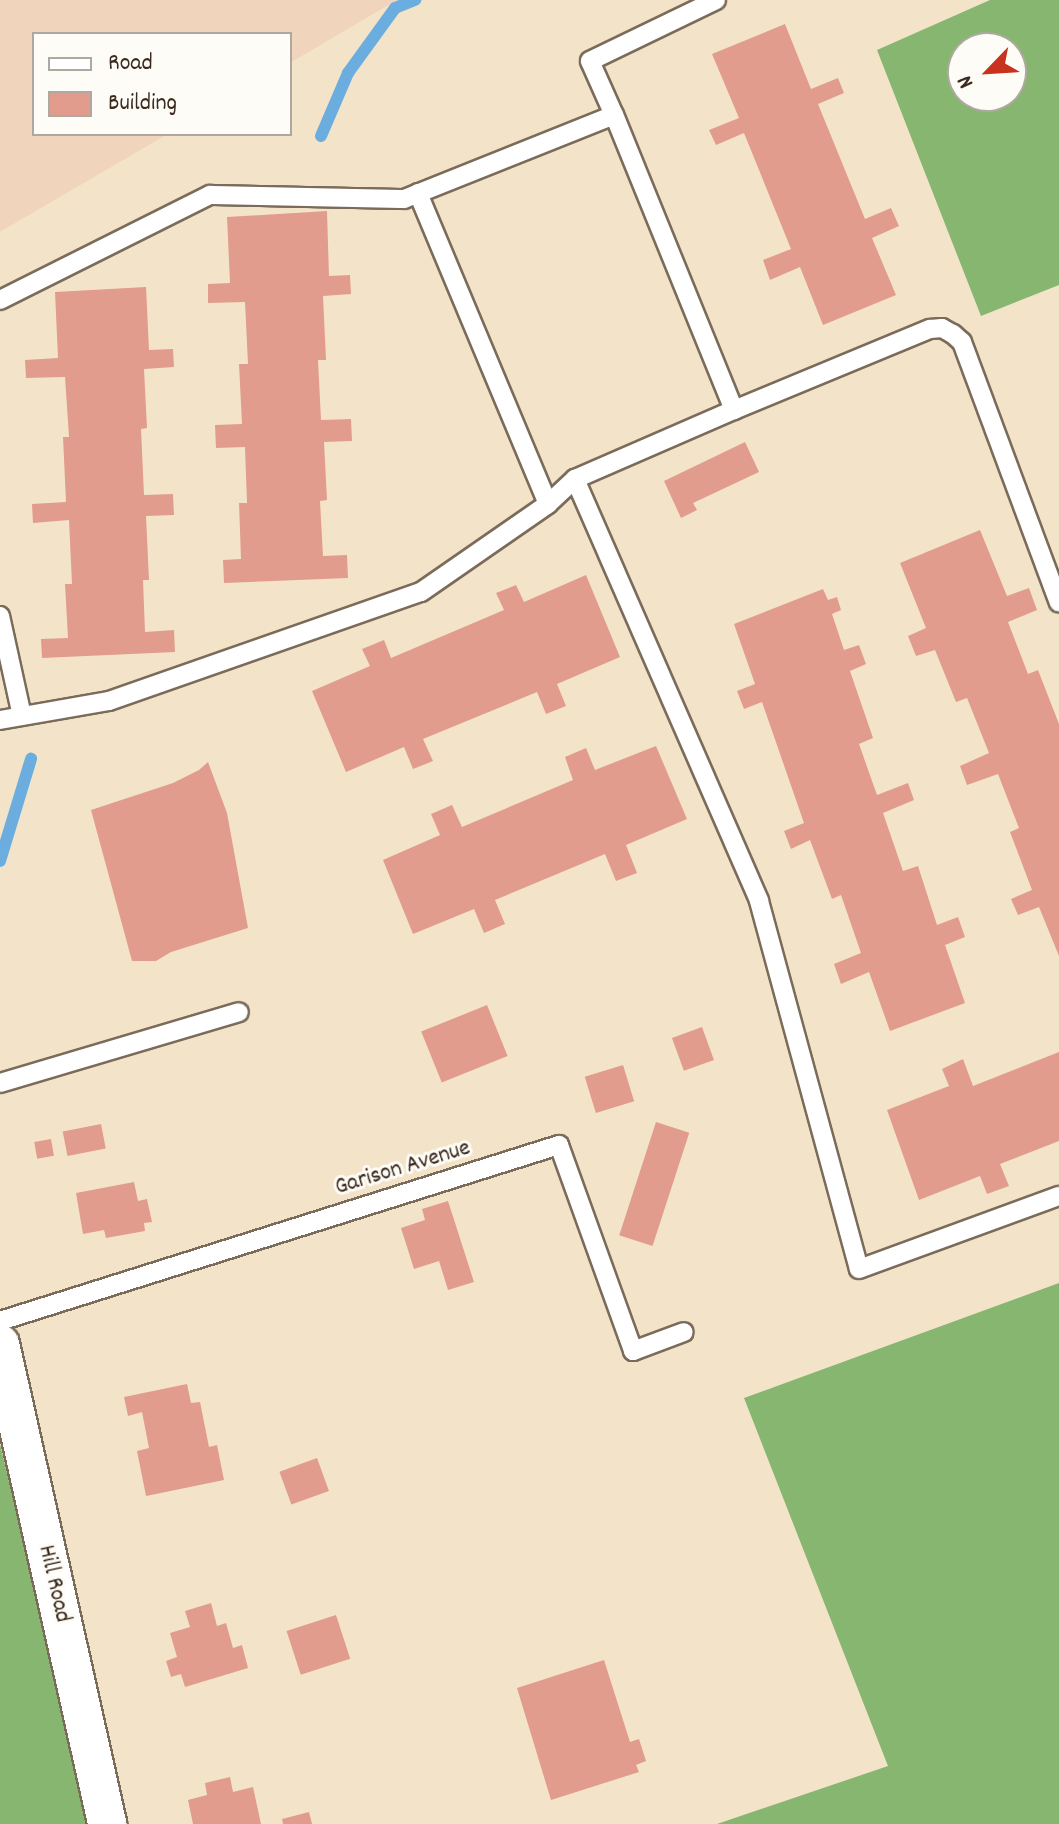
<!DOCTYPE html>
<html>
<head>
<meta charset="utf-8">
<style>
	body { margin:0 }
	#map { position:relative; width:1059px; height:1824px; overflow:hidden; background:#f3e4c9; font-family:Dekko,sans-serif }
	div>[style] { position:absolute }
	.built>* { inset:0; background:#f0d5bc }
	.forest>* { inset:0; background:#86b66f }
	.stream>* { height:12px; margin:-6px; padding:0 6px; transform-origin:6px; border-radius:6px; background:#6cade0 }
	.building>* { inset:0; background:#e19c8d; transform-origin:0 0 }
	.roads { filter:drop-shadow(2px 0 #7b6b5a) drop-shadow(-2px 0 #7b6b5a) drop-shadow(0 2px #7b6b5a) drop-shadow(0 -2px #7b6b5a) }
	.service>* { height:18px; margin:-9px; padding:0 9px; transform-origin:9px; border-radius:9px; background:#fff }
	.minor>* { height:38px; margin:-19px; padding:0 19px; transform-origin:19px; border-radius:19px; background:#fff }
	span { translate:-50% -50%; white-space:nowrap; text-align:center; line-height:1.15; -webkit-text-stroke:6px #fdfcf7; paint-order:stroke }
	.street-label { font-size:24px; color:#3b2a1e }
	.legend { position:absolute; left:32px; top:32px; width:260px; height:104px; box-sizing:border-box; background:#fdfcf7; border:2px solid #afa8a0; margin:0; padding:10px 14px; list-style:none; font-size:24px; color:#3b2a1e }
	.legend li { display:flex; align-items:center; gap:16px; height:40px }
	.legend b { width:40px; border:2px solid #afa8a0 }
	.north { position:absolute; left:947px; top:32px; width:80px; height:80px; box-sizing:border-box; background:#fdfcf7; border:2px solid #afa8a0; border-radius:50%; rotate:245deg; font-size:22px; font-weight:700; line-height:32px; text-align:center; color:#3b2a1e }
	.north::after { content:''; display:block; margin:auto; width:28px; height:36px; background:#c8321e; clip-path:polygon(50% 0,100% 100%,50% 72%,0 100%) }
</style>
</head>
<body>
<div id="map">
	<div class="built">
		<div style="clip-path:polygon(0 0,397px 0,290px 63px,290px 34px,34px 34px,34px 134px,168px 134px,0 232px)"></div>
	</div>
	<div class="forest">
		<div style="clip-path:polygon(evenodd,990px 0,1059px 0,1059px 285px,981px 316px,877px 50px,990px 0,963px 48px,1011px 48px,1011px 96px,963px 96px,963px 48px)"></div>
		<div style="clip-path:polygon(1059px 1283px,1059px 1824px,717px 1824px,888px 1766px,744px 1398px)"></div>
		<div style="clip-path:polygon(0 1444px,92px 1824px,0 1824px)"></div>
	</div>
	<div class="stream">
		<div style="left:321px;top:136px;width:69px;rotate:-66.8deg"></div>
		<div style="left:348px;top:73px;width:80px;rotate:-54.1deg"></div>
		<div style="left:395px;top:8px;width:22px;rotate:-22deg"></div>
		<div style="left:0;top:861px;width:107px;rotate:-73.1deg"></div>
	</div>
	<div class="building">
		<div style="clip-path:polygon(785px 24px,811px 89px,838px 78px,844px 93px,818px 104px,865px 219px,891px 208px,899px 226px,872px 238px,896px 295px,823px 325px,800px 267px,770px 280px,763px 260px,791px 249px,744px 133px,716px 145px,709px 130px,739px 118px,712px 54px)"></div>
		<div style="clip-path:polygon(327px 211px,329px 276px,350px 275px,351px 294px,323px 296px,326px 360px,318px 360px,321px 420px,351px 419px,352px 441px,324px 442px,327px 500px,320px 501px,323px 556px,347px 555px,348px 578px,224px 583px,223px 560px,241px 559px,239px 503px,247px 503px,245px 447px,216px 448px,215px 425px,242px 424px,239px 364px,248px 364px,245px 302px,208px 303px,208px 284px,230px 283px,227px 217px)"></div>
		<div style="clip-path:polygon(146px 287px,149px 350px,173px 349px,174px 367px,144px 369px,147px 428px,141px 429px,144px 495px,173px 494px,174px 515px,146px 516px,149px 580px,143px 580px,145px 632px,174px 630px,175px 652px,42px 658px,41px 639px,68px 638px,65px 584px,72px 584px,69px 520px,33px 523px,32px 504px,66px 502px,63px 437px,69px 437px,65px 377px,26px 378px,25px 360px,58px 358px,55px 292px)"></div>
		<div style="clip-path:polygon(745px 442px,759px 472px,693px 503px,697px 510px,681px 518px,664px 481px)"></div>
		<div style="clip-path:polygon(980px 530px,1007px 596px,1029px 588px,1037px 610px,1008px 622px,1028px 674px,1038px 670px,1059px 724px,1059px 956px,1039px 907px,1018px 915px,1011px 899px,1032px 890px,1010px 832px,1019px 828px,998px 774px,967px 785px,960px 766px,989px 753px,967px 698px,956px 702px,935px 650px,916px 656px,908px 636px,926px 628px,900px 563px)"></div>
		<div style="clip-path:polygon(586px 575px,620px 657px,557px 684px,566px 706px,546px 714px,537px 692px,423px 739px,433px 761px,413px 769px,404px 747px,346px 772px,312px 691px,370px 666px,362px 649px,384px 640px,391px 658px,504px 610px,496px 593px,516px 585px,524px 602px)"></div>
		<div style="clip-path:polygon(823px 589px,828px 600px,837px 597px,841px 610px,832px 614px,844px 650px,859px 645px,866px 664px,850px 671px,873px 738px,859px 744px,877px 795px,908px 783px,914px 800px,883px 813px,903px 871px,918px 866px,937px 925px,958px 917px,965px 937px,945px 945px,965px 1003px,890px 1031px,869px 972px,841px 984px,834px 964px,861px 953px,841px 895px,832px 899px,810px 840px,791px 849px,784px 831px,804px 823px,762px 702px,744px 709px,737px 691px,755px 684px,734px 624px)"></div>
		<div style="clip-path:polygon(656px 746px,687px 819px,626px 845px,637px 873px,616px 881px,605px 854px,495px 900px,505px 924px,484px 933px,474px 909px,413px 934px,383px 860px,440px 835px,431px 814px,452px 805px,462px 827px,573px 780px,565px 757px,586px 748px,595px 770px)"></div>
		<div style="clip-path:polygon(208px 762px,227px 813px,248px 928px,171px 952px,156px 961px,132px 961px,91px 810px,173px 783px,199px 770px)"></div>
		<div style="left:487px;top:1005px;width:55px;height:71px;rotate:68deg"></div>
		<div style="left:702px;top:1027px;width:35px;height:32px;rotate:70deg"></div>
		<div style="clip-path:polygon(1059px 1052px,1059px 1141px,1000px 1164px,1009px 1186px,987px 1194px,980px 1176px,919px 1200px,887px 1110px,949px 1086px,942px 1069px,963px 1059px,973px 1086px)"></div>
		<div style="left:623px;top:1065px;width:38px;height:40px;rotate:73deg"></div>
		<div style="left:656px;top:1122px;width:35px;height:119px;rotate:18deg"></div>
		<div style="left:101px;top:1124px;width:25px;height:39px;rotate:79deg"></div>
		<div style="left:51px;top:1139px;width:17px;height:17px;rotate:80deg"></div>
		<div style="clip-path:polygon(134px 1182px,138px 1201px,147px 1199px,152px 1222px,144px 1223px,145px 1231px,106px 1238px,104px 1230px,83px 1234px,76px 1193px)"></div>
		<div style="clip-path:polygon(448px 1201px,474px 1282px,448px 1290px,439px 1261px,414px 1269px,401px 1228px,425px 1220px,422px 1209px)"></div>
		<div style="clip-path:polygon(187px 1384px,191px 1403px,200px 1402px,209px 1447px,217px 1445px,224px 1480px,146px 1496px,137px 1451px,149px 1448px,142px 1412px,128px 1416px,124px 1397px)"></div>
		<div style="left:317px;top:1458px;width:35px;height:40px;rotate:70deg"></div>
		<div style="clip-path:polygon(211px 1603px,217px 1626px,226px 1623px,233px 1648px,242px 1645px,248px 1668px,185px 1687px,181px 1674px,171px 1677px,166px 1661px,177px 1657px,170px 1633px,190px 1627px,185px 1611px)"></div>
		<div style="left:336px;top:1615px;width:46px;height:52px;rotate:72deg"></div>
		<div style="clip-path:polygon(604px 1660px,630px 1742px,639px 1739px,646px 1761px,636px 1765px,639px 1772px,551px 1800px,517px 1688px)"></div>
		<div style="clip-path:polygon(230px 1777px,233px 1792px,253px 1787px,261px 1824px,193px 1824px,188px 1800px,207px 1795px,205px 1783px)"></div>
		<div style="clip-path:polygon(309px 1812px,312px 1824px,283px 1824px,282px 1819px)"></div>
	</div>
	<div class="roads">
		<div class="service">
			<div style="left:0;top:300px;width:235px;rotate:-26.6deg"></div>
			<div style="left:210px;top:195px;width:194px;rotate:1.2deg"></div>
			<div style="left:404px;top:199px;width:226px;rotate:-21.8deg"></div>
			<div style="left:614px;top:115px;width:59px;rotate:-114deg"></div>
			<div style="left:590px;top:61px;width:140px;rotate:-25.8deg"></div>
			<div style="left:734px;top:410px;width:212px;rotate:-22.5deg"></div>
			<div style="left:930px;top:329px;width:12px;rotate:-5deg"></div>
			<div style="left:942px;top:328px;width:13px;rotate:29deg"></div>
			<div style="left:953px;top:334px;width:12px;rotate:42deg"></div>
			<div style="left:962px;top:342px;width:278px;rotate:69.6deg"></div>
			<div style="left:575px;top:479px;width:460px;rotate:66.4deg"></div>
			<div style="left:759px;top:901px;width:381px;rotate:74.8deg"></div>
			<div style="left:859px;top:1269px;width:213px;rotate:-20.1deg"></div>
			<div style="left:548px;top:504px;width:37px;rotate:-43deg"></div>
			<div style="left:575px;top:479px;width:173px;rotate:-23.5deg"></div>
			<div style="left:734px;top:410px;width:318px;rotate:-112.1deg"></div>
			<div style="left:0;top:616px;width:102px;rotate:77.6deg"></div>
			<div style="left:0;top:720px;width:111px;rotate:-9.9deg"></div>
			<div style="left:109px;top:701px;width:330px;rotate:-19.3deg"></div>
			<div style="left:421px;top:592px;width:155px;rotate:-34.7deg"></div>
			<div style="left:548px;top:504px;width:337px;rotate:-112.7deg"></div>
			<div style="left:0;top:1083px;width:249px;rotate:-16.5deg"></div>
			<div style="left:0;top:1321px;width:586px;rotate:-17.48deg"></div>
			<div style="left:559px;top:1145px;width:219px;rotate:70.2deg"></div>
			<div style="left:633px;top:1351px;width:54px;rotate:-20.4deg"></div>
		</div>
		<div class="minor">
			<div style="left:0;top:1344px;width:492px;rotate:77.4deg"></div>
		</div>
	</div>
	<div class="street-label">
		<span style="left:403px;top:1169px;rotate:-17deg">Garison Avenue</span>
		<span style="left:53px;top:1584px;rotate:77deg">Hill Road</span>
	</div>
	<ul class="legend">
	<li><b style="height:10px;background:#fff"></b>Road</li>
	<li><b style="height:22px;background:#e19c8d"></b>Building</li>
	</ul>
	<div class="north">N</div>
</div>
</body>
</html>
